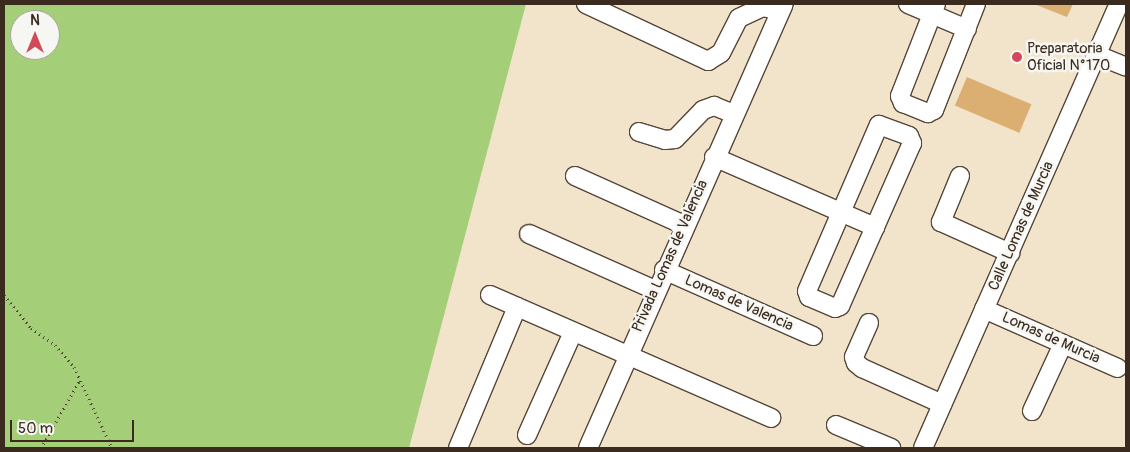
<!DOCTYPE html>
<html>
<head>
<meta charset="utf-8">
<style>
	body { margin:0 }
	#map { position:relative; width:1130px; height:452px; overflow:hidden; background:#f1e4cb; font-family:Pangolin,sans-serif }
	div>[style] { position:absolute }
	.green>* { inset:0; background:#a5ce79 }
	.building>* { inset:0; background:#dbae71; transform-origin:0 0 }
	.path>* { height:3px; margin-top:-1.5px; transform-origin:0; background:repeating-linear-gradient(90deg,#564638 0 1px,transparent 0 5px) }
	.roads { filter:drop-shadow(1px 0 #564638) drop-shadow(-1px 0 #564638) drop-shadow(0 1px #564638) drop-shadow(0 -1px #564638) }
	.minor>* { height:18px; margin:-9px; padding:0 9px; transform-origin:9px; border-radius:9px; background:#fff }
	.dots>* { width:14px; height:14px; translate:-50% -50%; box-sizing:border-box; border:2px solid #f6f6f2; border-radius:50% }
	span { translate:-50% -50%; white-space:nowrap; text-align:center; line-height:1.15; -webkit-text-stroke:5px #f6f6f2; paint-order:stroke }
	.poi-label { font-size:15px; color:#3b2a1e }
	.left { translate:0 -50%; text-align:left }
	.street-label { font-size:15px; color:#3b2a1e }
	.frame { position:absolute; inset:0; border:5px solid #3b2a1e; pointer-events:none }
	.north { position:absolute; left:10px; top:10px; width:50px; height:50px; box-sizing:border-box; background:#f6f6f2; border:1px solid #aba49d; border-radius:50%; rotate:0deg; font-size:14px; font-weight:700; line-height:20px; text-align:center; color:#3b2a1e }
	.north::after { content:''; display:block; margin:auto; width:18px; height:22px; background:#d1495b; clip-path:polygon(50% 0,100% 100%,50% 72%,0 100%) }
	.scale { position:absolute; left:10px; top:420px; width:124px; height:22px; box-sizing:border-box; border:2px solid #3b2a1e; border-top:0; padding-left:6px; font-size:15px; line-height:18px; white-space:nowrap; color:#3b2a1e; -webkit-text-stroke:4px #f6f6f2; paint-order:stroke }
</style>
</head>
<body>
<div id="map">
	<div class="green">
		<div style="clip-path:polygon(evenodd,4px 4px,526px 4px,409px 448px,4px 448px,4px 4px,20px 20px,50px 20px,50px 50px,20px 50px,20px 20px)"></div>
	</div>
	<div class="building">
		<div style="clip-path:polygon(1034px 4px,1073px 4px,1067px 17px)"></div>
		<div style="left:967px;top:77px;width:70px;height:31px;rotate:23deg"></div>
	</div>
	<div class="path">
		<div style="left:4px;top:295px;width:43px;rotate:50.7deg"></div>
		<div style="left:31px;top:328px;width:29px;rotate:35deg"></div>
		<div style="left:55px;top:345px;width:29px;rotate:49deg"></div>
		<div style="left:74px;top:367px;width:89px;rotate:64.9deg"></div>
		<div style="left:41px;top:448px;width:78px;rotate:-60.2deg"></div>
	</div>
	<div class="roads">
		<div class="minor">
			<div style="left:586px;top:4px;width:135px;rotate:25deg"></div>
			<div style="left:708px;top:61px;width:15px;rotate:-32deg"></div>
			<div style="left:721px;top:53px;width:39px;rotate:-63deg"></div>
			<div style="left:739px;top:18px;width:26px;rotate:-25deg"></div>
			<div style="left:763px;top:7px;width:17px;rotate:13deg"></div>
			<div style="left:908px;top:4px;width:64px;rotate:23deg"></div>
			<div style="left:936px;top:4px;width:99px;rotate:111.4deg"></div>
			<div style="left:900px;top:96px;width:8px;rotate:67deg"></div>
			<div style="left:903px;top:103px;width:27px;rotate:22deg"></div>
			<div style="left:928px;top:113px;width:7px;rotate:-27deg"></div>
			<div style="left:934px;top:110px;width:114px;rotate:-68.4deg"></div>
			<div style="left:1097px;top:55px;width:31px;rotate:22deg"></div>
			<div style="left:879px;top:125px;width:32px;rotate:20deg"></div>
			<div style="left:909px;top:136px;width:8px;rotate:67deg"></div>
			<div style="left:912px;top:143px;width:178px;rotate:113.8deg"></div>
			<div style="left:840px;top:306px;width:5px;rotate:158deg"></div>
			<div style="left:835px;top:308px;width:28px;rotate:-157deg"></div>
			<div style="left:809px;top:297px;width:6px;rotate:-108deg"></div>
			<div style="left:807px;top:291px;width:181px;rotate:-66.6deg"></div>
			<div style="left:639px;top:132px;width:27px;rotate:17deg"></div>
			<div style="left:665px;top:140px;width:10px;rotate:-6deg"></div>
			<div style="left:675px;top:139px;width:40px;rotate:-46deg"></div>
			<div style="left:703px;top:110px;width:12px;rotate:-20deg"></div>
			<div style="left:714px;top:106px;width:22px;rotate:22deg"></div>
			<div style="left:714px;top:157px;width:176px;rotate:23.5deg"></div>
			<div style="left:575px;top:176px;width:120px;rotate:24.2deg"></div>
			<div style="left:960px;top:176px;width:50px;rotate:112.4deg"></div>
			<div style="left:941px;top:222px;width:76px;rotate:24.2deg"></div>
			<div style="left:529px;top:234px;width:138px;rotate:24deg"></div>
			<div style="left:664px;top:270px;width:163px;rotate:23.9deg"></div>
			<div style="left:490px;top:295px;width:307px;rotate:23.6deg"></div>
			<div style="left:984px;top:309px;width:146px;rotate:23.8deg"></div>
			<div style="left:869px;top:323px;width:37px;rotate:114deg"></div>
			<div style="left:854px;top:357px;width:6px;rotate:72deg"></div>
			<div style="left:856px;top:363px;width:8px;rotate:40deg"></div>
			<div style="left:862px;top:368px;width:88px;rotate:24.2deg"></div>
			<div style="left:1032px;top:411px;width:74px;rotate:-65.2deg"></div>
			<div style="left:836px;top:425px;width:60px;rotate:22.7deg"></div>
			<div style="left:527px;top:435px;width:113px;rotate:-65.9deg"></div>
			<div style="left:458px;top:448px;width:153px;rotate:-67.3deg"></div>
			<div style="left:588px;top:448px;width:485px;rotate:-66.2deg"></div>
			<div style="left:923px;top:448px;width:485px;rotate:-66.2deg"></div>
		</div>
	</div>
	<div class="dots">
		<div style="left:1017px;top:57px;background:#d1495b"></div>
	</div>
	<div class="poi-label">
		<span class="left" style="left:1027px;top:57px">Preparatoria<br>Oficial N°170</span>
	</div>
	<div class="street-label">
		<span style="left:1021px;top:226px;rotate:-66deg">Calle Lomas de Murcia</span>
		<span style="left:670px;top:256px;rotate:-66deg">Privada Lomas de Valencia</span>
		<span style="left:739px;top:303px;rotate:24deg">Lomas de Valencia</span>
		<span style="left:1051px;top:338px;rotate:24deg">Lomas de Murcia</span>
	</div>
	<div class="frame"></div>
	<div class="north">N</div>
	<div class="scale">50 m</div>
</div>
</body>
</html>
